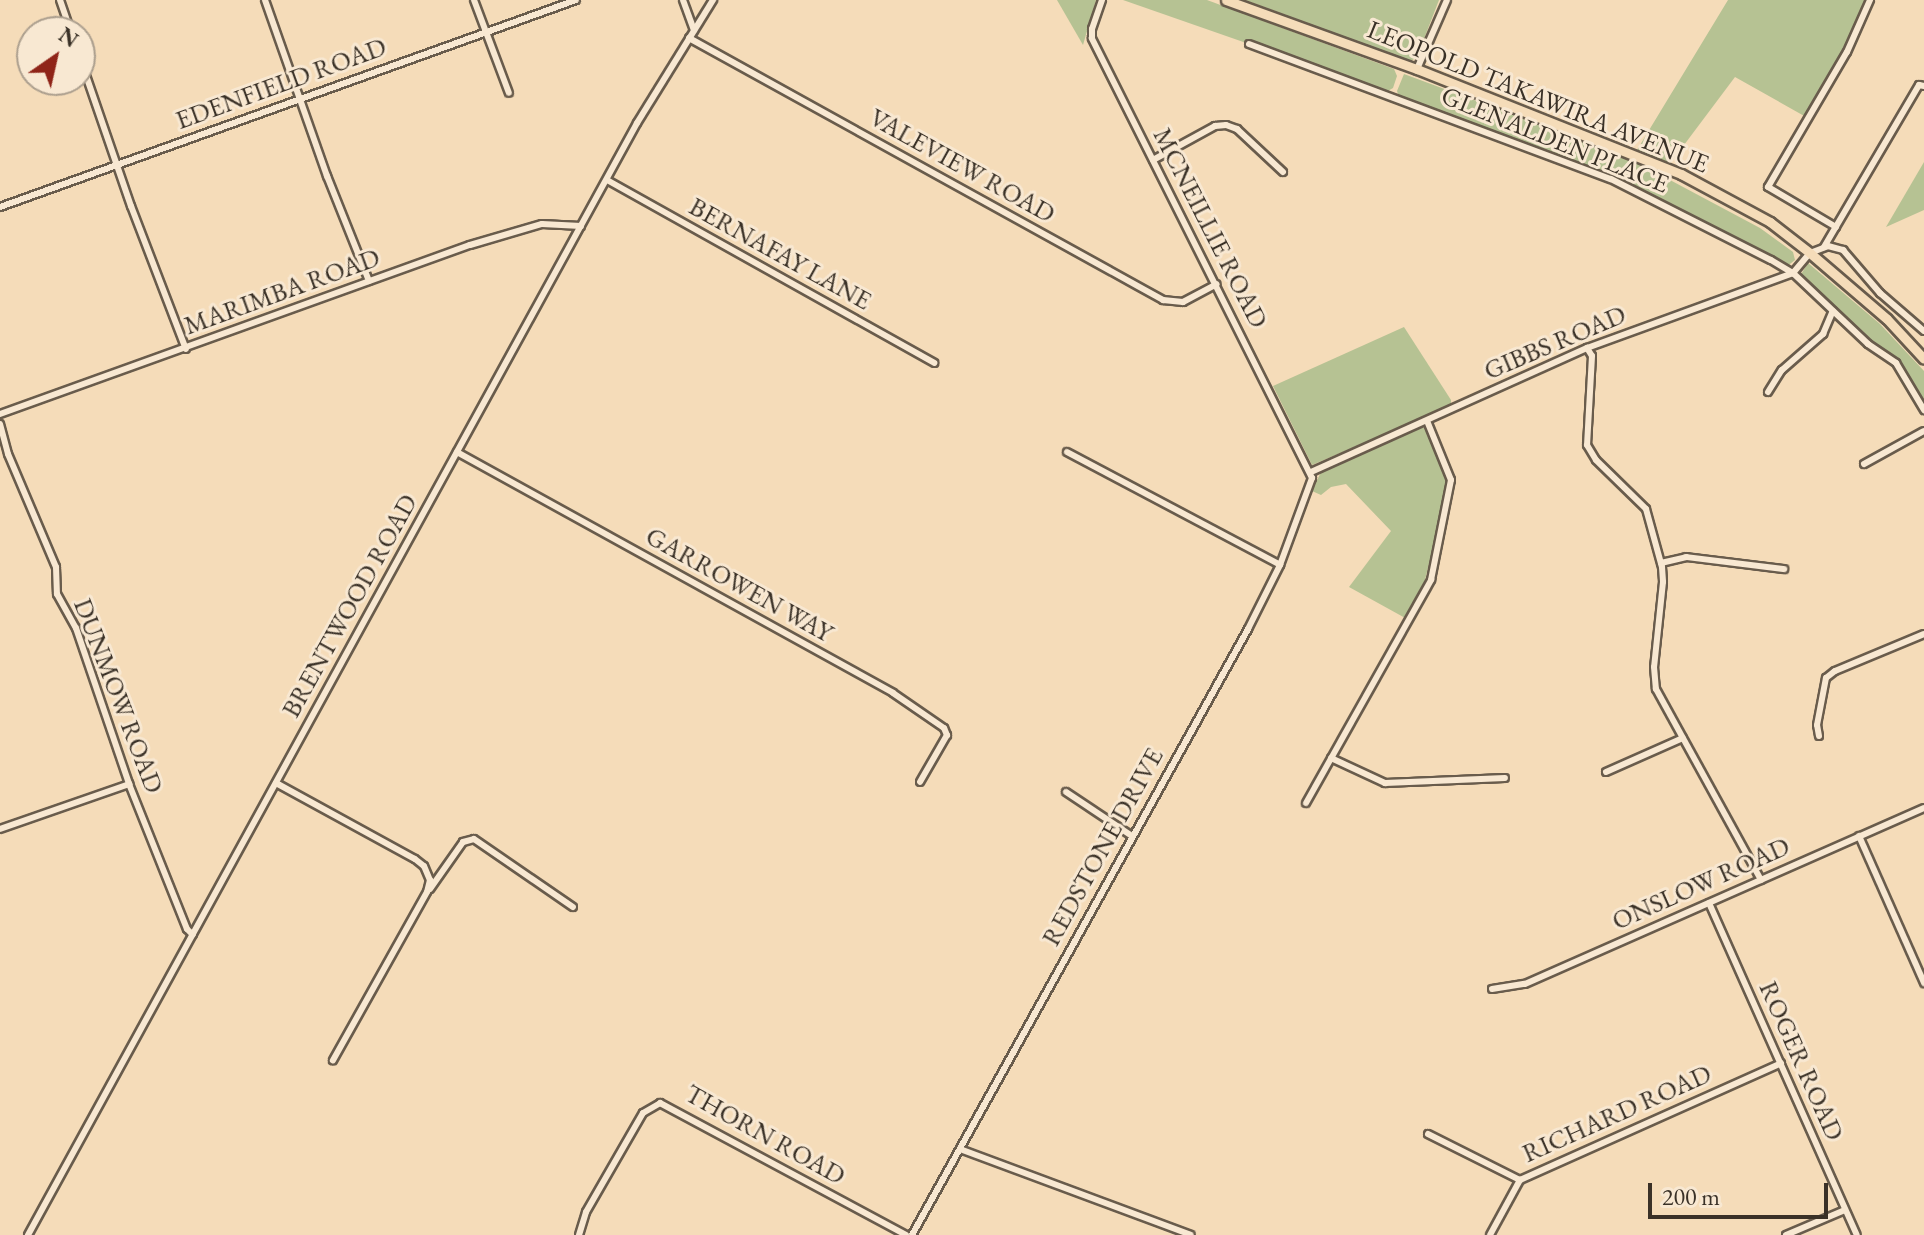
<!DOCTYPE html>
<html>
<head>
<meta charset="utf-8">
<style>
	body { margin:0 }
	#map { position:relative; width:1924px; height:1235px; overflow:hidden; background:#f5dcb9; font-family:"EB Garamond",serif }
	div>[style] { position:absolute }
	.green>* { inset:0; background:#b6c293 }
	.roads { filter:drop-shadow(2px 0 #695c4c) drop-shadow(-2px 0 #695c4c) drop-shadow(0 2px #695c4c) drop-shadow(0 -2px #695c4c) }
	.minor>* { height:6px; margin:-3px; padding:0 3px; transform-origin:3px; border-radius:3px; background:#f8e8d2 }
	.trunk>* { height:9px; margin:-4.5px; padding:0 4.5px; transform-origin:4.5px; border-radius:4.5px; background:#f5dcb9 }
	span { translate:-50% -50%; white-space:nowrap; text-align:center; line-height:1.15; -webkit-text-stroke:6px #f8e8d2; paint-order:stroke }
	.street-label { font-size:26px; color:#3a3127 }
	.north { position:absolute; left:16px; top:16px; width:80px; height:80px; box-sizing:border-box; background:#f8e8d2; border:2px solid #ac9f8e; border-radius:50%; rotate:34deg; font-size:22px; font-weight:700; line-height:32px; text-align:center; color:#3a3127 }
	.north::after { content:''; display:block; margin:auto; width:28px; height:36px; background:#8f2418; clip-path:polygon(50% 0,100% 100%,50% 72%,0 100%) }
	.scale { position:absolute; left:1648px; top:1183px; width:180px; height:36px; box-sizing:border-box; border:4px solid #3a3127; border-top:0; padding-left:10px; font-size:24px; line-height:28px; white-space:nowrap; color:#3a3127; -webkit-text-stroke:6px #f8e8d2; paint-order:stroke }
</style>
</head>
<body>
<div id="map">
	<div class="green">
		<div style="clip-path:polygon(1057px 0,1096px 0,1083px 45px)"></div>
		<div style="clip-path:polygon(1123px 0,1207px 0,1394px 69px,1397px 76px,1393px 88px,1386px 92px)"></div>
		<div style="clip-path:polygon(1245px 0,1439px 0,1417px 57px,1411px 61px)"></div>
		<div style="clip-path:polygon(1728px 0,1867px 0,1845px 52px,1806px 117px,1735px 77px,1669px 165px,1637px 150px)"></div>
		<div style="clip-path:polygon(1404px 74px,1625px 156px,1760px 228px,1793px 252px,1795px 260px,1786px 267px,1612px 178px,1399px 97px,1397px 91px)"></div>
		<div style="clip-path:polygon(1924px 162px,1924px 210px,1886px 227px)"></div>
		<div style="clip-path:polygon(1808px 263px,1880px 324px,1924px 371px,1924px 407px,1898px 363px,1869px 341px,1800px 276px)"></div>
		<div style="clip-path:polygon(1404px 327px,1451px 400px,1451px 406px,1312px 465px,1273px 386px)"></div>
		<div style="clip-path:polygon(1422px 427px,1427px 430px,1442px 460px,1448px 488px,1423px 588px,1407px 619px,1349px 587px,1391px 531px,1346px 484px,1331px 487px,1321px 495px,1312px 491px,1321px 472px)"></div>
	</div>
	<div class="roads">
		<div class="minor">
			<div style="left:60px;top:0;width:34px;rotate:71deg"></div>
			<div style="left:265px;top:0;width:187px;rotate:70.6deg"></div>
			<div style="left:327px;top:176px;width:113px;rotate:68.2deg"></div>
			<div style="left:474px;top:0;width:99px;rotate:69.4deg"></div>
			<div style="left:683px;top:0;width:32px;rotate:70deg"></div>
			<div style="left:689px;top:38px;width:542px;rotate:28.93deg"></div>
			<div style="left:1163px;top:300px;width:20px;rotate:6deg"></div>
			<div style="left:1183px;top:302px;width:38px;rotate:-28deg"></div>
			<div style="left:1249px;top:44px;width:386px;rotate:20.5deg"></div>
			<div style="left:1611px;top:179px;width:179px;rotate:26.9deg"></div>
			<div style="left:1771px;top:260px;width:26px;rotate:31deg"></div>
			<div style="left:1793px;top:273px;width:103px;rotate:43.4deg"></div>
			<div style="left:1868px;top:344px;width:34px;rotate:34deg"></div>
			<div style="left:1896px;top:363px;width:55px;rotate:59.2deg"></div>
			<div style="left:80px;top:58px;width:157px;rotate:71deg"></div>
			<div style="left:131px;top:206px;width:153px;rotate:69deg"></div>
			<div style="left:1417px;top:69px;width:75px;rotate:-66.5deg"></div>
			<div style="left:1153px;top:160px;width:71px;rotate:-28.7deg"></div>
			<div style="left:1215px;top:126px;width:11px;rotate:-5deg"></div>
			<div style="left:1226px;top:125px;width:12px;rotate:20deg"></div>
			<div style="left:1237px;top:129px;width:63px;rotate:43.1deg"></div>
			<div style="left:607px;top:180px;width:375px;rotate:29.2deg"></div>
			<div style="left:0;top:207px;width:612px;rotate:-19.77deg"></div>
			<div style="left:1836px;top:227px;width:79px;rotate:-149.5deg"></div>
			<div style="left:1768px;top:187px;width:156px;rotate:-59.7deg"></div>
			<div style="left:1847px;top:52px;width:57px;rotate:-66.1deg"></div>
			<div style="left:1824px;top:247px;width:188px;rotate:-59.6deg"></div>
			<div style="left:1919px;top:85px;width:5px;rotate:11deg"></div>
			<div style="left:1587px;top:348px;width:9px;rotate:58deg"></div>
			<div style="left:1592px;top:356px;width:89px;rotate:93.2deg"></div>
			<div style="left:1587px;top:445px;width:17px;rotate:59deg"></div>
			<div style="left:1596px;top:460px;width:70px;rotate:44.4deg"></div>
			<div style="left:1646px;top:509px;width:60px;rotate:74.6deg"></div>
			<div style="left:1662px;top:567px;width:15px;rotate:86deg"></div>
			<div style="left:1663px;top:582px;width:85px;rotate:96deg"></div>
			<div style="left:1654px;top:667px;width:22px;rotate:85deg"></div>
			<div style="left:1656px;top:689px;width:218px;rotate:61.2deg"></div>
			<div style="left:1768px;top:392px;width:26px;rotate:-58deg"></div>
			<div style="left:1782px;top:370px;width:55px;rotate:-41.3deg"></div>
			<div style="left:1823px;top:334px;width:25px;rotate:-67deg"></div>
			<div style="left:0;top:414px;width:499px;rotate:-19.8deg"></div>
			<div style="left:470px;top:245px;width:75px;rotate:-16.3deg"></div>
			<div style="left:542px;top:224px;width:39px;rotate:3deg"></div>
			<div style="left:0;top:424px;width:31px;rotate:75deg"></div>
			<div style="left:8px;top:454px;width:123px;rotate:67deg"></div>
			<div style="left:56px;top:567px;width:27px;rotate:88deg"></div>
			<div style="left:57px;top:594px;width:39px;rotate:61deg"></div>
			<div style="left:76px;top:628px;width:165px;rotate:71.2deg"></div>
			<div style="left:129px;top:784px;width:156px;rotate:68.2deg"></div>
			<div style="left:187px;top:929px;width:8px;rotate:45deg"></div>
			<div style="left:457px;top:452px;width:498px;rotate:28.9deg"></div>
			<div style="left:893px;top:693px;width:62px;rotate:34.5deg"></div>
			<div style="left:944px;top:728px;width:8px;rotate:67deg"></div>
			<div style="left:947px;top:735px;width:54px;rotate:119.9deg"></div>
			<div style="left:1067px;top:452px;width:241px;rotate:27.9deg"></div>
			<div style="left:1864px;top:464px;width:68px;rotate:-28.8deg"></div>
			<div style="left:1311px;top:472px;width:303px;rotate:-24.2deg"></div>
			<div style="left:1587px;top:348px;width:219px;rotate:-20deg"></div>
			<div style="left:1793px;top:273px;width:26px;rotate:-50deg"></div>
			<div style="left:1810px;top:253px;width:19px;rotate:-21deg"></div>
			<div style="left:1828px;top:246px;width:16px;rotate:15deg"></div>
			<div style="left:1843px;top:250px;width:57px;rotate:49.3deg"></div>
			<div style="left:1880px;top:293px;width:58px;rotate:40.8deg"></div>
			<div style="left:1661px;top:563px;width:26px;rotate:-13deg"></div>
			<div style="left:1686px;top:557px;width:99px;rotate:7deg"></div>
			<div style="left:1819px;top:736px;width:11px;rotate:-100deg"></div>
			<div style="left:1817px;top:725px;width:48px;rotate:-79.2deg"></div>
			<div style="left:1826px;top:678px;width:11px;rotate:-38deg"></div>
			<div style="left:1835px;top:671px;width:96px;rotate:-22.6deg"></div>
			<div style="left:1331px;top:758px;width:60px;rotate:24.8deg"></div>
			<div style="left:1385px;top:783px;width:120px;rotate:-2.4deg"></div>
			<div style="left:1606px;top:772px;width:84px;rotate:-23.8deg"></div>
			<div style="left:276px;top:783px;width:158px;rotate:28.7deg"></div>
			<div style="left:415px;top:859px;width:11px;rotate:38deg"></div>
			<div style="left:424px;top:866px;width:15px;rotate:67deg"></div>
			<div style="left:430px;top:880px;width:12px;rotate:104deg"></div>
			<div style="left:427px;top:892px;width:193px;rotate:119.2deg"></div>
			<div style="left:1066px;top:792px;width:79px;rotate:33.7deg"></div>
			<div style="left:1306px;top:803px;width:256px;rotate:-60.7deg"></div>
			<div style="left:1431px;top:580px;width:102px;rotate:-78.7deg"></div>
			<div style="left:1451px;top:480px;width:64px;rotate:-112.1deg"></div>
			<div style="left:0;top:829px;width:137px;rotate:-19.2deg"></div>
			<div style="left:1859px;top:836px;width:161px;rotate:66.1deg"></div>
			<div style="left:430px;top:889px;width:57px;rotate:-54.9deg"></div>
			<div style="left:463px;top:842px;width:11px;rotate:-15deg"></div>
			<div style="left:474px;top:839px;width:120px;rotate:34.5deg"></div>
			<div style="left:1709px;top:903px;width:363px;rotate:66deg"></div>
			<div style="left:1492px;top:989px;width:33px;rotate:-9deg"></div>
			<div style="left:1525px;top:984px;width:436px;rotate:-23.8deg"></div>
			<div style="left:1428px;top:1134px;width:103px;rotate:26.6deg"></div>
			<div style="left:1520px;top:1180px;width:286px;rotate:-24.1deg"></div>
			<div style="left:960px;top:1149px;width:246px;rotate:20.4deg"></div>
			<div style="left:28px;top:1235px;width:1268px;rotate:-61.29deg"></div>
			<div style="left:637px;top:123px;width:145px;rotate:-58.3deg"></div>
			<div style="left:579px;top:1235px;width:24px;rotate:-73deg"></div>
			<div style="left:586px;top:1212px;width:114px;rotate:-60.1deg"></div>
			<div style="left:643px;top:1113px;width:20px;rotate:-30deg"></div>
			<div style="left:660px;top:1103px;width:279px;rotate:28.2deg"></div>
			<div style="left:912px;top:1235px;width:693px;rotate:-60.99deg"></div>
			<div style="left:1248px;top:629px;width:72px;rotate:-63.4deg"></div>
			<div style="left:1280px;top:565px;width:93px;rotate:-69.8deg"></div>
			<div style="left:1312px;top:478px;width:492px;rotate:-116.6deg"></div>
			<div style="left:1092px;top:38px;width:9px;rotate:-90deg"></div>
			<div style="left:1092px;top:29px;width:31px;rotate:-71deg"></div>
			<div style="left:1490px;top:1235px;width:63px;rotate:-61.4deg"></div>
			<div style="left:1786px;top:1235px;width:64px;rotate:-23deg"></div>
		</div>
		<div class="trunk">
			<div style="left:1226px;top:0;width:203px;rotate:19.9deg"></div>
			<div style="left:1417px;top:69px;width:284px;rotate:21.7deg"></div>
			<div style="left:1681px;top:174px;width:101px;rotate:28.3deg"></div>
			<div style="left:1770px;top:222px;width:51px;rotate:37.8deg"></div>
			<div style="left:1810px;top:253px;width:101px;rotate:40.6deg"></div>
			<div style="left:1887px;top:319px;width:54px;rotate:47.2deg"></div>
		</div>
	</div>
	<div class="street-label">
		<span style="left:281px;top:84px;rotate:-20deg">EDENFIELD ROAD</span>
		<span style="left:1538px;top:97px;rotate:22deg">LEOPOLD TAKAWIRA AVENUE</span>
		<span style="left:1555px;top:140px;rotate:22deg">GLENALDEN PLACE</span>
		<span style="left:962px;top:166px;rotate:29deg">VALEVIEW ROAD</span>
		<span style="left:1210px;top:228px;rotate:63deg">MCNEILLIE ROAD</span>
		<span style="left:780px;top:254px;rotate:29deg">BERNAFAY LANE</span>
		<span style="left:282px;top:292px;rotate:-20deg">MARIMBA ROAD</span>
		<span style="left:1555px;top:343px;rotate:-23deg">GIBBS ROAD</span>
		<span style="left:739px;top:585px;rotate:29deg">GARROWEN WAY</span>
		<span style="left:350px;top:606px;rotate:-61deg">BRENTWOOD ROAD</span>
		<span style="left:118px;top:696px;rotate:69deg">DUNMOW ROAD</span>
		<span style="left:1103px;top:847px;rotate:-61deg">REDSTONE DRIVE</span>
		<span style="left:1701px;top:884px;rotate:-24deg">ONSLOW ROAD</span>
		<span style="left:1801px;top:1061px;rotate:66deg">ROGER ROAD</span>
		<span style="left:1617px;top:1114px;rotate:-24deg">RICHARD ROAD</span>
		<span style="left:765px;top:1135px;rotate:29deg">THORN ROAD</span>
	</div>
	<div class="north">N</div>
	<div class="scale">200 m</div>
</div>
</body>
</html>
